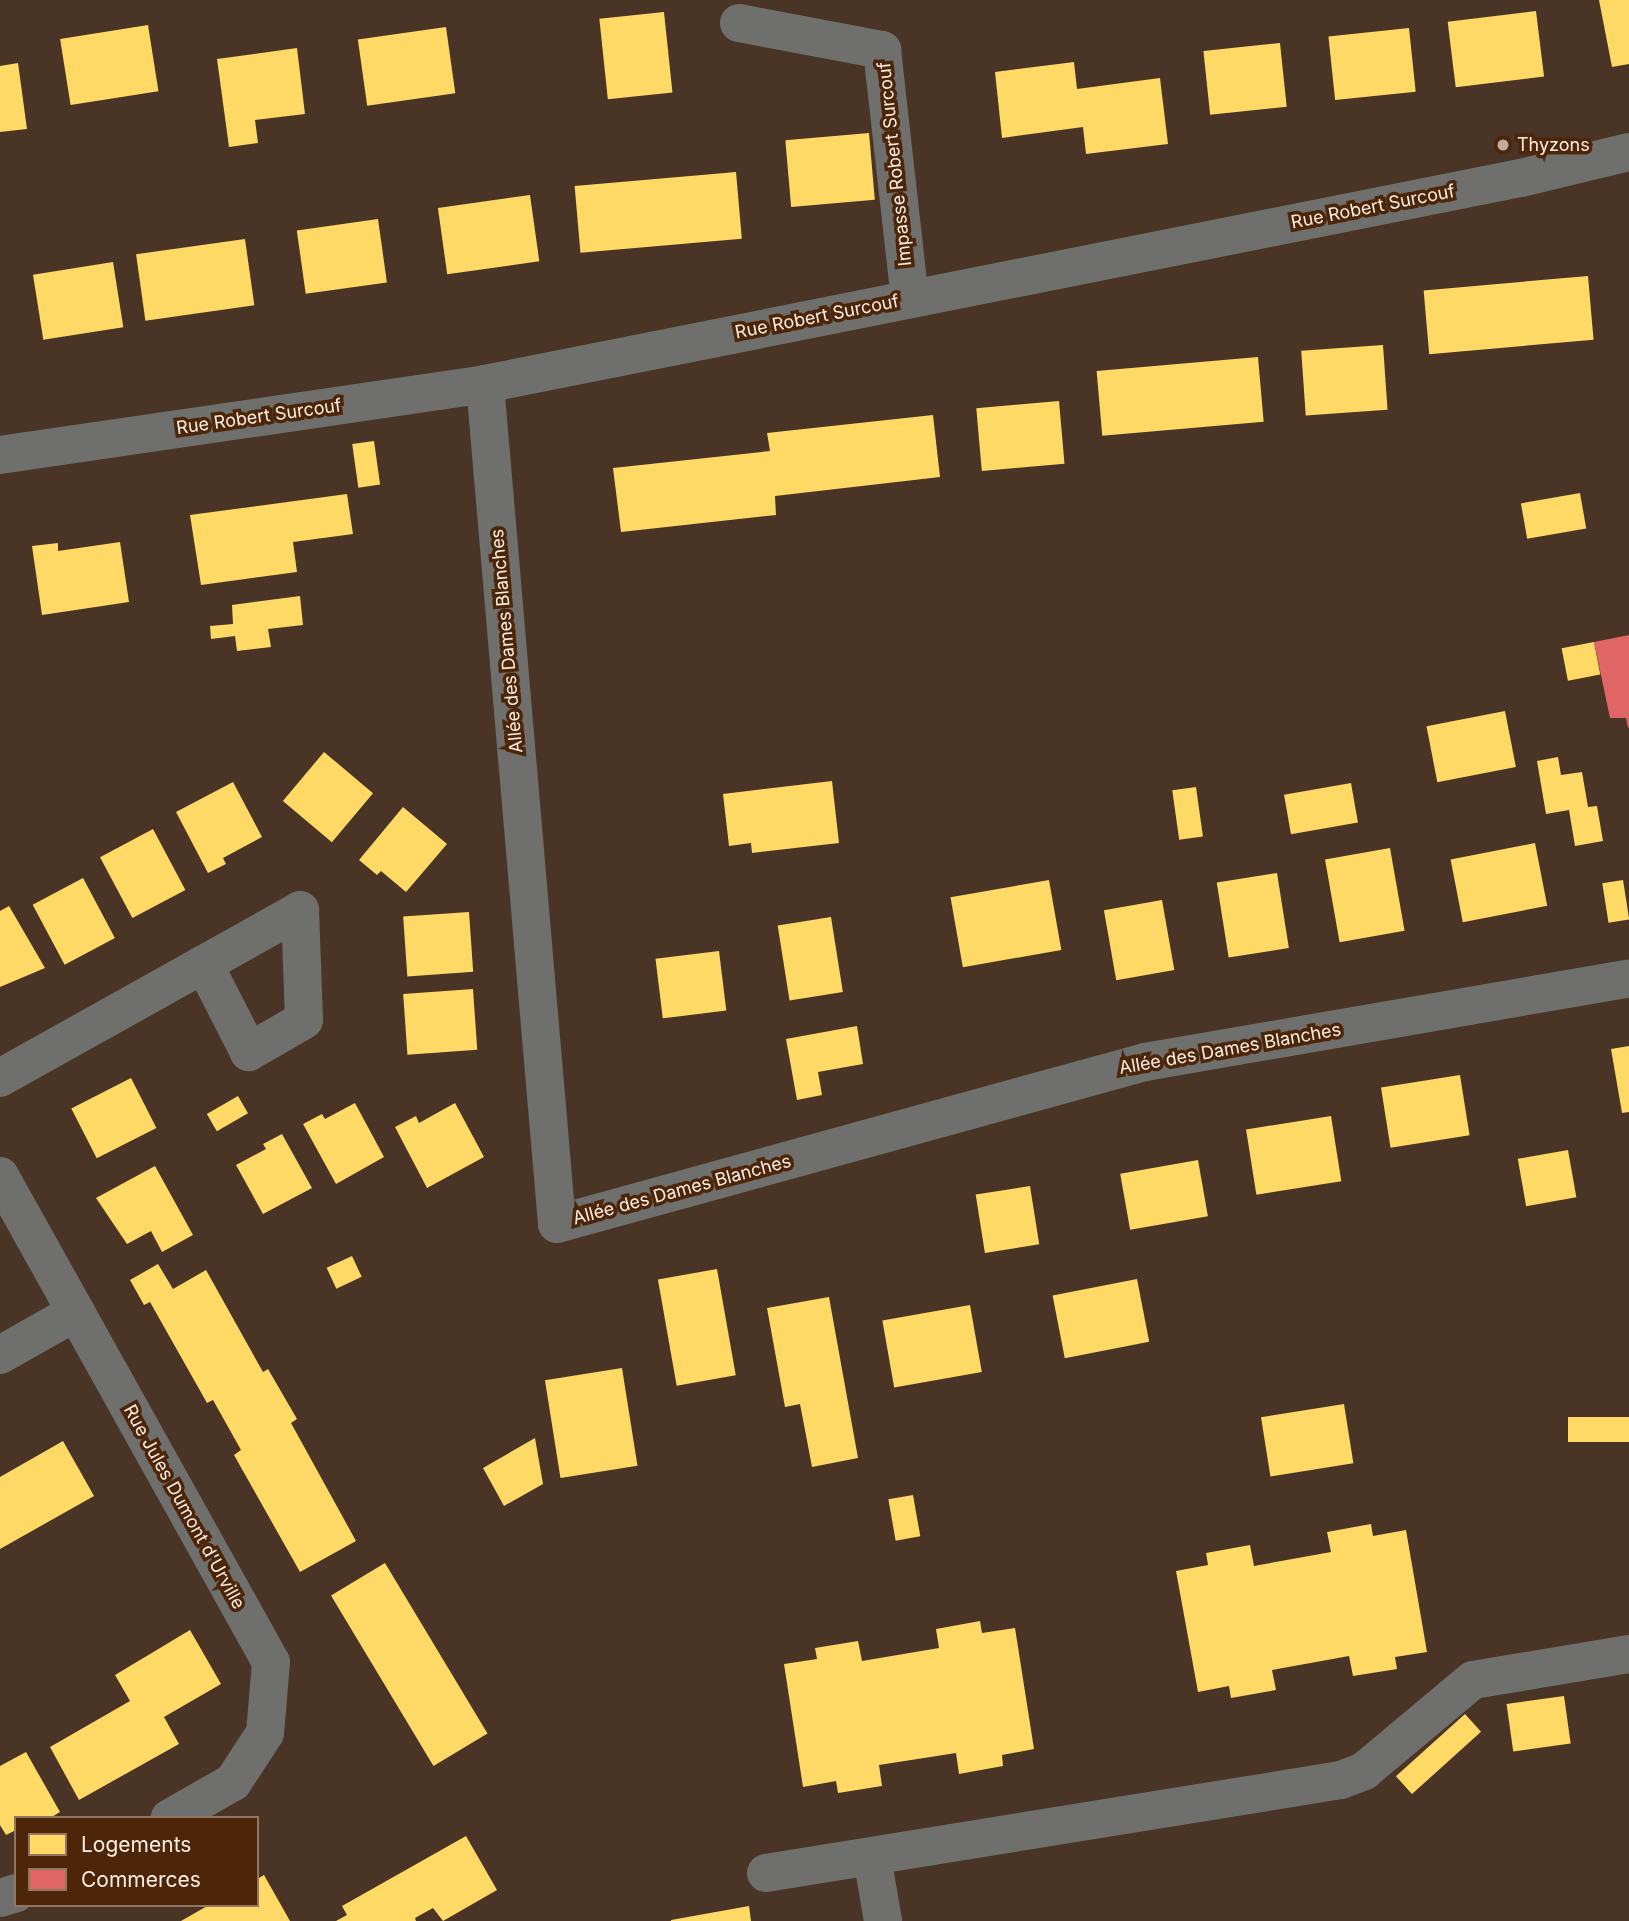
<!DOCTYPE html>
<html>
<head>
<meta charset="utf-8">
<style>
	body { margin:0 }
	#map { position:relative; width:1629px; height:1921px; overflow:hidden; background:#493425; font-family:Inter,sans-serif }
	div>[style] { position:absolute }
	.homes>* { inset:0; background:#ffd966; transform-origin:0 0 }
	.shops>* { inset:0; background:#e06666 }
	.minor>* { height:38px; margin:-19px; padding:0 19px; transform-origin:19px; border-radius:19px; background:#6f706e }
	.dots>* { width:19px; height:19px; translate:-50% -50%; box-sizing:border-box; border:4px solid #4d260a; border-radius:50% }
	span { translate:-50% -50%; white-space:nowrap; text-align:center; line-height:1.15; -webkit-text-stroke:7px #4d260a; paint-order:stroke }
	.poi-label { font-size:18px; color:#fdeee4 }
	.left { translate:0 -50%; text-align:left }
	.street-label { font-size:18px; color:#fdeee4 }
	.legend { position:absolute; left:14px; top:1816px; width:245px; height:91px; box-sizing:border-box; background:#4d260a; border:2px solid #937661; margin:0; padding:9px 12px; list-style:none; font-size:21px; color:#fdeee4 }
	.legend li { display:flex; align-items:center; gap:14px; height:35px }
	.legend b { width:35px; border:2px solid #937661 }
</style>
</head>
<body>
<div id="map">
	<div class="homes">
		<div style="clip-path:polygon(1599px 0,1629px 0,1629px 64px,1612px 67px)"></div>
		<div style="left:1536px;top:11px;width:66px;height:89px;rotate:83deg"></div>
		<div style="left:664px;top:12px;width:81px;height:65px;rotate:84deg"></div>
		<div style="left:148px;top:25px;width:67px;height:89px;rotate:81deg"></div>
		<div style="left:446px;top:27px;width:67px;height:89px;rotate:82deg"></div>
		<div style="left:1409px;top:28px;width:64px;height:81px;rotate:84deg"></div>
		<div style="left:1280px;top:43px;width:64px;height:77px;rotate:84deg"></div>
		<div style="clip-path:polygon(297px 48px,305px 114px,255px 120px,258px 143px,229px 147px,217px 59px)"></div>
		<div style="clip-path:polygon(1074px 62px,1077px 89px,1160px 78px,1168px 144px,1086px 154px,1083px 127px,1002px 138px,995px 72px)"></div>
		<div style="clip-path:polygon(18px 63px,27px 129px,0 132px,0 66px)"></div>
		<div style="left:869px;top:133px;width:67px;height:84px;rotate:85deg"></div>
		<div style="left:736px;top:172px;width:67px;height:162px;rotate:85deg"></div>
		<div style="left:530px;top:195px;width:67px;height:93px;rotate:82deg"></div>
		<div style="left:378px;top:219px;width:64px;height:82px;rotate:82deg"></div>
		<div style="left:245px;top:239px;width:67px;height:110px;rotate:82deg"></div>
		<div style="left:113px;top:262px;width:66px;height:81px;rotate:81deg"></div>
		<div style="left:1588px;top:276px;width:64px;height:165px;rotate:85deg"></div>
		<div style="left:1383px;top:345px;width:65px;height:82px;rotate:86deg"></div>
		<div style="left:1258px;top:357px;width:65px;height:162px;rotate:85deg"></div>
		<div style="left:1059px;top:401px;width:63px;height:83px;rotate:85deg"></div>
		<div style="clip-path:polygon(933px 415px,940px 477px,775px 496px,776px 515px,621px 532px,613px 468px,770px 451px,767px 433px)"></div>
		<div style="left:374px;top:441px;width:44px;height:22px;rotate:82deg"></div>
		<div style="left:1580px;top:493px;width:36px;height:60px;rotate:80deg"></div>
		<div style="clip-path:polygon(347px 494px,353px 534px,293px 542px,297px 572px,201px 585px,190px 515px)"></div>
		<div style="clip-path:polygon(120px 542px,129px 602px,42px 615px,32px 546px,58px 543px,58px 551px)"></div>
		<div style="clip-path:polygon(300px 596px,303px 625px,268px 629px,271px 647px,237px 651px,235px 636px,211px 639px,210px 626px,233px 624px,232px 605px)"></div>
		<div style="left:1594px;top:642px;width:33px;height:33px;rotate:79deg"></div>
		<div style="left:1505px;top:711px;width:57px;height:80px;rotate:79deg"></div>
		<div style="left:324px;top:752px;width:64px;height:64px;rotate:40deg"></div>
		<div style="clip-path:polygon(1558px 757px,1561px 775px,1582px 772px,1588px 807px,1597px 806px,1603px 841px,1575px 846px,1569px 810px,1546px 814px,1537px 761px)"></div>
		<div style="clip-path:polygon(832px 781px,839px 843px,752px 853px,751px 843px,729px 846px,723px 794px)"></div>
		<div style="clip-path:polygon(233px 782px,262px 837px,223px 858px,226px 864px,208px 873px,176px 812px)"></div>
		<div style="left:1351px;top:783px;width:40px;height:68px;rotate:80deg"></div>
		<div style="left:1196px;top:787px;width:50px;height:24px;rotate:82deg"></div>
		<div style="clip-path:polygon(403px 807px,447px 844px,406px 892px,381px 871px,377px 875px,359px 860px)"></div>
		<div style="left:153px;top:829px;width:69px;height:60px;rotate:62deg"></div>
		<div style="left:1535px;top:843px;width:64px;height:86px;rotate:79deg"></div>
		<div style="left:1390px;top:848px;width:84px;height:66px;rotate:80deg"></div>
		<div style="left:1277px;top:873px;width:76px;height:61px;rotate:81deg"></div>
		<div style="left:83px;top:878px;width:68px;height:57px;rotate:62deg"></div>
		<div style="left:1049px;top:880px;width:71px;height:100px;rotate:80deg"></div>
		<div style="left:1623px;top:880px;width:40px;height:21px;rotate:81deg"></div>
		<div style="left:1162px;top:900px;width:71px;height:59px;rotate:80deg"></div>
		<div style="clip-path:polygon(9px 906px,45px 968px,0 987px,0 911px)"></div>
		<div style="left:469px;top:912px;width:60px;height:66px;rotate:86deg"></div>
		<div style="left:831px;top:917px;width:76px;height:54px;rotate:81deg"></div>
		<div style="left:719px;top:951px;width:60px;height:64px;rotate:83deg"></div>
		<div style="left:473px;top:989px;width:61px;height:70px;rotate:86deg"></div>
		<div style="clip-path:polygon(857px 1026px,863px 1064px,818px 1072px,822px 1095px,797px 1100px,786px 1039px)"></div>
		<div style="clip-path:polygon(1629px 1046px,1629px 1112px,1622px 1113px,1611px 1049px)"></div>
		<div style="left:1460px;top:1075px;width:61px;height:80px;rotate:81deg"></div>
		<div style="left:131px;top:1078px;width:56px;height:67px;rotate:63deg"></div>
		<div style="left:238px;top:1096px;width:20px;height:36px;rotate:60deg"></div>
		<div style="clip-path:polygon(355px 1103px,384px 1157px,336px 1184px,303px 1124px,322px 1114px,325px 1119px)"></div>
		<div style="clip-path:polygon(455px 1103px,484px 1157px,427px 1188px,395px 1127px,416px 1116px,419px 1123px)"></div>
		<div style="left:1331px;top:1116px;width:66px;height:86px;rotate:81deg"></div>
		<div style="clip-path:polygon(282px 1134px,312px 1188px,263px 1214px,236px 1165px,266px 1149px,263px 1144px)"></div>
		<div style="left:1568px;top:1150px;width:48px;height:51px;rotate:80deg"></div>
		<div style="left:1198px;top:1160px;width:57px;height:79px;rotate:80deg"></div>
		<div style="clip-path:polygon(155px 1166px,193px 1235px,162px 1252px,151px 1231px,127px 1244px,96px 1198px)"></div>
		<div style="left:1030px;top:1186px;width:59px;height:55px;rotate:81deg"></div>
		<div style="left:352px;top:1256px;width:23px;height:28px;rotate:65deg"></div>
		<div style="clip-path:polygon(158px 1264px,173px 1289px,206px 1270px,263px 1372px,268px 1369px,297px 1419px,291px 1423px,356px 1541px,300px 1572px,234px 1455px,241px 1450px,213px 1400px,207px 1403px,150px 1302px,144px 1305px,130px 1280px)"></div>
		<div style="left:717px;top:1269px;width:108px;height:60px;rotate:80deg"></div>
		<div style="left:1137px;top:1279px;width:64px;height:86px;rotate:79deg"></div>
		<div style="clip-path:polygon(829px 1297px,858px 1458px,812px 1467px,800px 1404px,785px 1407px,767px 1308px)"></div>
		<div style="left:970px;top:1305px;width:68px;height:89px;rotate:80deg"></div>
		<div style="left:622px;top:1368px;width:99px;height:78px;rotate:81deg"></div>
		<div style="left:1344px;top:1404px;width:60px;height:84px;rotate:81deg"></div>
		<div style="left:1629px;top:1417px;width:25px;height:61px;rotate:90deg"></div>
		<div style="clip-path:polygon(535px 1438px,543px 1484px,504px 1506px,483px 1468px)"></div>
		<div style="clip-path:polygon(63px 1441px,94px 1496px,0 1549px,0 1477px)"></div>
		<div style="left:913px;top:1495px;width:42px;height:25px;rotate:80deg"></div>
		<div style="clip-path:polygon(1371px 1524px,1373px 1536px,1406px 1530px,1427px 1652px,1395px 1657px,1397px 1669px,1353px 1676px,1349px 1656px,1272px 1670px,1276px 1690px,1231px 1698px,1229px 1686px,1198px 1692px,1176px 1571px,1208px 1565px,1206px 1553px,1250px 1545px,1254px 1566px,1331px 1552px,1327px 1532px)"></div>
		<div style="left:385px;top:1563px;width:199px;height:63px;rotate:59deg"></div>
		<div style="clip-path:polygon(980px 1621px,982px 1633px,1015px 1628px,1034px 1749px,1002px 1755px,1003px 1766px,959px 1774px,956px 1753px,879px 1765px,882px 1786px,838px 1793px,836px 1781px,803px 1787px,784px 1664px,817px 1659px,815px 1648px,858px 1641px,862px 1661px,939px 1648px,936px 1629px)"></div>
		<div style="clip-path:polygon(190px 1630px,221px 1684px,164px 1717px,179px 1744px,79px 1800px,50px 1747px,130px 1701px,115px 1675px)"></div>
		<div style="left:1564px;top:1696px;width:48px;height:58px;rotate:82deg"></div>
		<div style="left:1465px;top:1714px;width:24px;height:93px;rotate:48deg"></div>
		<div style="clip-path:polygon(26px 1752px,60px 1812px,50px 1818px,16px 1818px,16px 1830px,6px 1835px,0 1825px,0 1766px)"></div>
		<div style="clip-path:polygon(466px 1836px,497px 1890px,443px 1921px,433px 1908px,415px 1918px,416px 1921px,336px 1921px,347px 1915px,342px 1906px)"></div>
		<div style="clip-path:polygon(264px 1875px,290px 1921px,181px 1921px,209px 1905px,257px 1905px,257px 1879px)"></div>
		<div style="clip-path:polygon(749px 1906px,751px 1921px,671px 1921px,671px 1920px)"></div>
	</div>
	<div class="shops">
		<div style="clip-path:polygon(1629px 635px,1629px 727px,1628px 728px,1626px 718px,1610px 718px,1594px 642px)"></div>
	</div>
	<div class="minor">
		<div style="left:739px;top:23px;width:146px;rotate:10.7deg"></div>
		<div style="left:882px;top:50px;width:250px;rotate:83.6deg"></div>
		<div style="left:485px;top:384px;width:843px;rotate:85.1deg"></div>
		<div style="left:557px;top:1224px;width:610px;rotate:-15.4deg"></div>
		<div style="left:1145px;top:1062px;width:491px;rotate:-9.8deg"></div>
		<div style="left:0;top:455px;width:490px;rotate:-8.3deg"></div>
		<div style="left:485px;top:384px;width:1056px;rotate:-11.25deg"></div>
		<div style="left:1521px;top:178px;width:111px;rotate:-13.5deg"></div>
		<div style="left:0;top:1078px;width:344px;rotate:-29.2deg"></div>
		<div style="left:300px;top:910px;width:110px;rotate:87.9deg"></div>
		<div style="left:304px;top:1020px;width:64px;rotate:149.8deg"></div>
		<div style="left:249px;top:1052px;width:99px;rotate:-117.1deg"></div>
		<div style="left:0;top:1176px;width:556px;rotate:60.86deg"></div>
		<div style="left:271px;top:1662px;width:71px;rotate:94.8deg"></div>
		<div style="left:265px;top:1733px;width:59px;rotate:123.1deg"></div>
		<div style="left:233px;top:1782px;width:73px;rotate:150.3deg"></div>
		<div style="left:0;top:1355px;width:87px;rotate:-29.5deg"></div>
		<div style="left:872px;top:1857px;width:65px;rotate:80.2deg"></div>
		<div style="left:766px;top:1873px;width:582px;rotate:-9.19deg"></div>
		<div style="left:1341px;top:1780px;width:25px;rotate:-21deg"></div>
		<div style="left:1364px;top:1771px;width:142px;rotate:-39.9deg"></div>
		<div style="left:1473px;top:1680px;width:158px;rotate:-9.5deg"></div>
		<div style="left:0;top:1898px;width:17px;rotate:-17deg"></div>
	</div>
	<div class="dots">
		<div style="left:1503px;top:145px;background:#beada1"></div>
	</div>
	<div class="poi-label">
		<span class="left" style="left:1517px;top:145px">Thyzons</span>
	</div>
	<div class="street-label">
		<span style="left:895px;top:164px;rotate:-96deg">Impasse Robert Surcouf</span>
		<span style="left:1373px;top:207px;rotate:-11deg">Rue Robert Surcouf</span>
		<span style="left:817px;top:317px;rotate:-11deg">Rue Robert Surcouf</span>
		<span style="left:259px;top:417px;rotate:-8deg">Rue Robert Surcouf</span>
		<span style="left:507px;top:641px;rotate:-95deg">Allée des Dames Blanches</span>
		<span style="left:1230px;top:1049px;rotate:-10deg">Allée des Dames Blanches</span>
		<span style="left:682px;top:1190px;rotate:-15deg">Allée des Dames Blanches</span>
		<span style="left:184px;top:1507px;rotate:61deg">Rue Jules Dumont d'Urville</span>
	</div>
	<ul class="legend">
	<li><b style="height:19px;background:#ffd966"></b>Logements</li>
	<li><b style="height:19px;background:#e06666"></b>Commerces</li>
	</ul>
</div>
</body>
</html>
